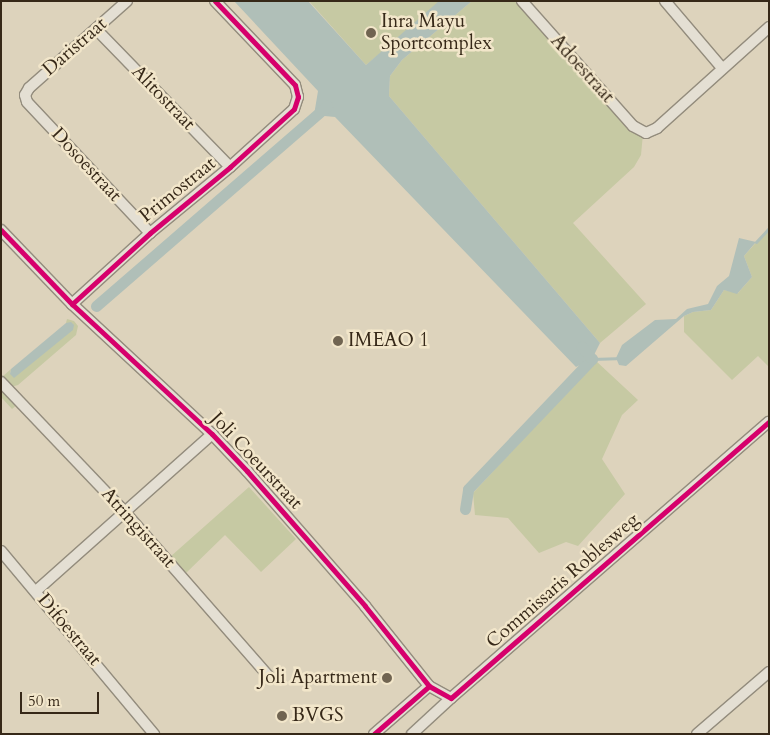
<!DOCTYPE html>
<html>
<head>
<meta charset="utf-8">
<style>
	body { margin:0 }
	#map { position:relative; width:770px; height:735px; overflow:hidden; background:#ddd3bc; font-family:Cardo,serif }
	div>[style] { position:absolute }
	.green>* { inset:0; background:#c6c9a3 }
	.water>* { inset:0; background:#b0bfb8 }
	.stream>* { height:3px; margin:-1.5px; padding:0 1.5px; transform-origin:1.5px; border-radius:1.5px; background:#b0bfb8 }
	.canal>* { height:11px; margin:-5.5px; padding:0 5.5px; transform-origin:5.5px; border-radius:5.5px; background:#b0bfb8 }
	.roads { filter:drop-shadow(1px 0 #938c7d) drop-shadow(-1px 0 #938c7d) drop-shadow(0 1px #938c7d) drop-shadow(0 -1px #938c7d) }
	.street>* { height:10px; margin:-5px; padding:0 5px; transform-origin:5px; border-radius:5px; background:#e4dfd3 }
	.cycleway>* { height:5px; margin:-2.5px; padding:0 2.5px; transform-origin:2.5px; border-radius:2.5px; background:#d6006c }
	.dots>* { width:14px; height:14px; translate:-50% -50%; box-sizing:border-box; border:2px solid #f2e6ca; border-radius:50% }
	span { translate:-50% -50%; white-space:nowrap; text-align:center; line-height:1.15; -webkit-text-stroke:5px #f2e6ca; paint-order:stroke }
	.poi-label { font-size:19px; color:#362818 }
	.left { translate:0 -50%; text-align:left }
	.right { translate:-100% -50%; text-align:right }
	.street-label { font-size:19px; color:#362818 }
	.frame { position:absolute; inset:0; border:2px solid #362818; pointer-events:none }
	.scale { position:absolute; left:20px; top:692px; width:79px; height:22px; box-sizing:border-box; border:2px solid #362818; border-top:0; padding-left:6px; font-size:15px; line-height:18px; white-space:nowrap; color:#362818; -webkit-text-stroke:4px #f2e6ca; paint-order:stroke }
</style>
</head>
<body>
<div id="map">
	<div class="green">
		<div style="clip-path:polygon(309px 1px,443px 1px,366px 65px)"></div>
		<div style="clip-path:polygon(472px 1px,518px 1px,625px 126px,633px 132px,643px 134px,641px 155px,634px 167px,573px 223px,646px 304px,600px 343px,389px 96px,390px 76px,402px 60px)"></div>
		<div style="clip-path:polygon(769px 228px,769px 367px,758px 356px,732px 380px,684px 332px,684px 316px,693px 312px,711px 310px,724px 290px,738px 293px,752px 277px,744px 256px)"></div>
		<div style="clip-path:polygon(67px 319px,74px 321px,78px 326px,76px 335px,18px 385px,11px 387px,2px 377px,11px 369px,10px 374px,72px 323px,66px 323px)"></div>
		<div style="clip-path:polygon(596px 361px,638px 400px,622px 415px,602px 459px,625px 494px,578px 546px,566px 542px,539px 553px,508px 518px,475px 515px,473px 493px)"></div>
		<div style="clip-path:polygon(1px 388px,17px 405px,12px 409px,1px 397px)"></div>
		<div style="clip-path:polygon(249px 487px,296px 539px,261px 572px,225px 535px,185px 574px,170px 557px)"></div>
	</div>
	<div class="water">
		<div style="clip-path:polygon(234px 1px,308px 1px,366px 65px,439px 1px,472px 1px,402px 60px,390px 76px,389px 96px,600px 343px,592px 359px,576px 367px,335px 117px,314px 115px,318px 91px)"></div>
		<div style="clip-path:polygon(739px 238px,756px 242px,744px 256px,752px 277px,737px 294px,724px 290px,711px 310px,693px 312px,684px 316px,626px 366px,619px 365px,616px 358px,622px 345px,655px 320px,676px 319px,687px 309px,708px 304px,717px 286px,729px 276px)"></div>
		<div style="clip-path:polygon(71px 322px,74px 325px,73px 330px,14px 378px,10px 374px,11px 369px,66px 323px)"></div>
	</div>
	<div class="stream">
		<div style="left:756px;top:242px;width:19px;rotate:-47deg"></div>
		<div style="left:592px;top:359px;width:24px;rotate:-2deg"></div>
	</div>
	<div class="canal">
		<div style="left:96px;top:306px;width:306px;rotate:-40.9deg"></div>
		<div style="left:465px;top:509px;width:20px;rotate:-81deg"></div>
		<div style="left:468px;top:489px;width:180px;rotate:-46.4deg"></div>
		<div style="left:592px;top:359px;width:16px;rotate:-130deg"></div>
	</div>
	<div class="roads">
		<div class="street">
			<div style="left:127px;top:1px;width:131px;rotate:138.4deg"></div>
			<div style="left:29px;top:88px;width:8px;rotate:120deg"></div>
			<div style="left:25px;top:95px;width:7px;rotate:74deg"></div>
			<div style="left:27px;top:102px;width:180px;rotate:46.8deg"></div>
			<div style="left:522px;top:1px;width:167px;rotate:48.4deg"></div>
			<div style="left:633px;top:126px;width:15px;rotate:28deg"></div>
			<div style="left:646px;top:133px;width:12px;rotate:-24deg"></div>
			<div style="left:657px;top:128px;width:151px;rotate:-42deg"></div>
			<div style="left:665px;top:1px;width:88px;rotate:49.6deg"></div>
			<div style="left:96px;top:29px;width:192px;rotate:45.8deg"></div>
			<div style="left:1px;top:230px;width:103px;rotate:46.2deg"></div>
			<div style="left:72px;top:304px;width:191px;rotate:42.9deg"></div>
			<div style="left:212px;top:434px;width:51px;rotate:46.6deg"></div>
			<div style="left:247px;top:471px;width:179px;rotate:48.8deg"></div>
			<div style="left:365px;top:606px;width:102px;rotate:51.3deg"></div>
			<div style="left:72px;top:304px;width:105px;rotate:-42.3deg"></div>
			<div style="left:150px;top:233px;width:104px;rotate:-39.5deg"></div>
			<div style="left:230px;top:167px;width:86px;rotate:-42.2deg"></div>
			<div style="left:294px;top:109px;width:13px;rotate:-72deg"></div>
			<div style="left:298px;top:97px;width:12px;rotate:-104deg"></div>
			<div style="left:295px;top:85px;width:116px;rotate:-133.6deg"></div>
			<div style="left:1px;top:382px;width:178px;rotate:46.4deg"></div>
			<div style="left:124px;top:511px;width:223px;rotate:48.8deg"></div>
			<div style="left:1px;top:551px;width:239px;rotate:50.1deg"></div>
			<div style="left:36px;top:591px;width:236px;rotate:-41.7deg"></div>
			<div style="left:374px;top:734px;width:73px;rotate:-41.1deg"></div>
			<div style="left:429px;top:686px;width:25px;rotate:29deg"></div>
			<div style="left:451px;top:698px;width:421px;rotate:-41deg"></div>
			<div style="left:412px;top:734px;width:53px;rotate:-42.7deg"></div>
			<div style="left:697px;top:734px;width:95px;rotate:-40.7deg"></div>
		</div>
	</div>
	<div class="cycleway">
		<div style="left:1px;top:230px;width:103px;rotate:46.2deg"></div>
		<div style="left:72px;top:304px;width:191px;rotate:42.9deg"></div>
		<div style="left:212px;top:434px;width:51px;rotate:46.6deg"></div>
		<div style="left:247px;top:471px;width:179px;rotate:48.8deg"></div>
		<div style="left:365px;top:606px;width:102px;rotate:51.3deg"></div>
		<div style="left:72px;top:304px;width:105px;rotate:-42.3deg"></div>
		<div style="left:150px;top:233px;width:104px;rotate:-39.5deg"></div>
		<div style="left:230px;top:167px;width:86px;rotate:-42.2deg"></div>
		<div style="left:294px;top:109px;width:13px;rotate:-72deg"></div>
		<div style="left:298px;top:97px;width:12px;rotate:-104deg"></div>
		<div style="left:295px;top:85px;width:116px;rotate:-133.6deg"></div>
		<div style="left:374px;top:734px;width:73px;rotate:-41.1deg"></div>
		<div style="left:429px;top:686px;width:25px;rotate:29deg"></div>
		<div style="left:451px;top:698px;width:421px;rotate:-41deg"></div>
	</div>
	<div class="dots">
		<div style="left:371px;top:33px;background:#706451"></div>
		<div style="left:338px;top:341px;background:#706451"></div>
		<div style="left:387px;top:678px;background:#706451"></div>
		<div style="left:282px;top:716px;background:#706451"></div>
	</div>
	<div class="poi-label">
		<span class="left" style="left:381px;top:33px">Inra Mayu<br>Sportcomplex</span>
		<span class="left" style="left:348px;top:341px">IMEAO 1</span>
		<span class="right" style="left:377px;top:678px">Joli Apartment</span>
		<span class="left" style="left:292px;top:716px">BVGS</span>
	</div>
	<div class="street-label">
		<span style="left:75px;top:47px;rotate:-41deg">Daristraat</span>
		<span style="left:582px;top:69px;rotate:48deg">Adoestraat</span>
		<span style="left:163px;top:98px;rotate:46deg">Alitostraat</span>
		<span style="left:86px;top:165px;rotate:47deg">Dosoestraat</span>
		<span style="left:178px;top:190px;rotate:-39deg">Primostraat</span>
		<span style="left:256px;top:461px;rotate:47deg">Joli Coeurstraat</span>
		<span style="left:138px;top:528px;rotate:48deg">Atringistraat</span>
		<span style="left:563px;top:581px;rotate:-41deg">Commissaris Roblesweg</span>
		<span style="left:69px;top:630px;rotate:50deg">Difoestraat</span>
	</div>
	<div class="frame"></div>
	<div class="scale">50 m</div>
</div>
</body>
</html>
